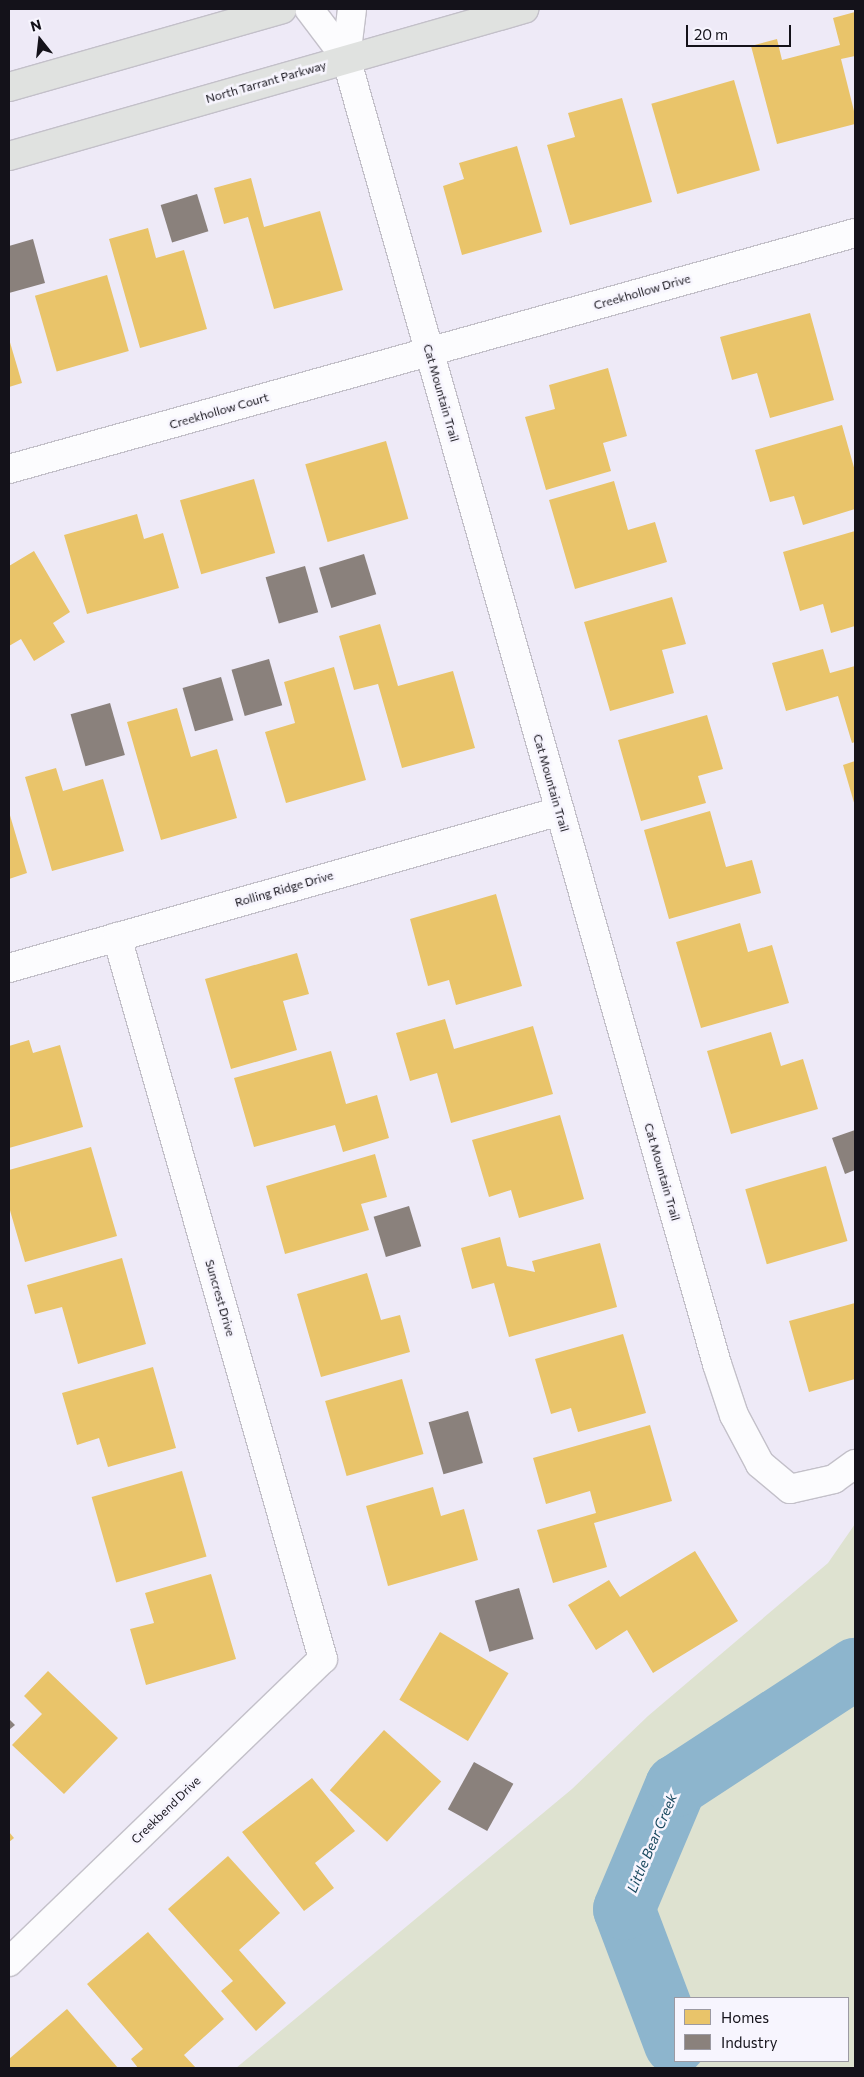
<!DOCTYPE html>
<html>
<head>
<meta charset="utf-8">
<style>
	body { margin:0 }
	#map { position:relative; width:864px; height:2077px; overflow:hidden; background:#eeeaf7; font-family:Commissioner,sans-serif }
	div>[style] { position:absolute }
	.green>* { inset:0; background:#dee2d0 }
	.homes>* { inset:0; background:#e9c46a; transform-origin:0 0 }
	.industry>* { inset:0; background:#8a817c; transform-origin:0 0 }
	.river>* { height:62px; margin:-31px; padding:0 31px; transform-origin:31px; border-radius:31px; background:#8db5cd }
	.roads { filter:drop-shadow(1px 0 #c3c0c9) drop-shadow(-1px 0 #c3c0c9) drop-shadow(0 1px #c3c0c9) drop-shadow(0 -1px #c3c0c9) }
	.minor>* { height:28px; margin:-14px; padding:0 14px; transform-origin:14px; border-radius:14px; background:#fcfcfe }
	.major>* { height:28px; margin:-14px; padding:0 14px; transform-origin:14px; border-radius:14px; background:#e0e2e0 }
	span { translate:-50% -50%; white-space:nowrap; text-align:center; line-height:1.15; -webkit-text-stroke:5px #f7f5fe; paint-order:stroke }
	.street-label { font-size:12px; color:#14121a }
	.water-label { font-size:14px; color:#17475d; font-style:italic }
	.frame { position:absolute; inset:0; border:10px solid #14121a; pointer-events:none }
	.legend { position:absolute; left:674px; top:1997px; width:175px; height:65px; box-sizing:border-box; background:#f7f5fe; border:1px solid #9c9aa3; margin:0; padding:6px 9px; list-style:none; font-size:15px; color:#14121a }
	.legend li { display:flex; align-items:center; gap:10px; height:25px }
	.legend b { width:25px; border:1px solid #9c9aa3 }
	.north { position:absolute; left:15px; top:15px; width:50px; height:50px; -webkit-text-stroke:4px #f7f5fe; paint-order:stroke; rotate:344deg; font-size:14px; font-weight:700; line-height:20px; text-align:center; color:#14121a }
	.north::after { content:''; display:block; margin:auto; width:18px; height:22px; background:#14121a; clip-path:polygon(50% 0,100% 100%,50% 72%,0 100%) }
	.scale { position:absolute; left:686px; top:25px; width:105px; height:22px; box-sizing:border-box; border:2px solid #14121a; border-top:0; padding-left:6px; font-size:15px; line-height:18px; white-space:nowrap; color:#14121a; -webkit-text-stroke:4px #f7f5fe; paint-order:stroke }
</style>
</head>
<body>
<div id="map">
	<div class="green">
		<div style="clip-path:polygon(evenodd,855px 1524px,855px 2068px,236px 2068px,572px 1789px,648px 1716px,828px 1563px,855px 1524px,675px 1998px,848px 1998px,848px 2061px,675px 2061px,675px 1998px)"></div>
	</div>
	<div class="homes">
		<div style="clip-path:polygon(855px 12px,855px 56px,841px 59px,855px 115px,855px 124px,777px 144px,751px 46px,777px 39px,782px 60px,840px 45px,833px 18px)"></div>
		<div style="left:734px;top:80px;width:94px;height:86px;rotate:74deg"></div>
		<div style="clip-path:polygon(622px 98px,652px 202px,570px 225px,547px 145px,575px 137px,568px 113px)"></div>
		<div style="clip-path:polygon(517px 146px,542px 232px,462px 255px,443px 186px,464px 179px,459px 163px)"></div>
		<div style="clip-path:polygon(251px 178px,264px 227px,320px 211px,343px 290px,274px 309px,248px 217px,224px 224px,214px 188px)"></div>
		<div style="clip-path:polygon(148px 228px,156px 258px,184px 250px,207px 329px,140px 348px,109px 239px)"></div>
		<div style="left:107px;top:275px;width:79px;height:75px;rotate:74deg"></div>
		<div style="clip-path:polygon(810px 313px,834px 400px,770px 418px,757px 373px,732px 380px,720px 337px)"></div>
		<div style="clip-path:polygon(9px 339px,22px 383px,9px 387px)"></div>
		<div style="clip-path:polygon(608px 368px,627px 436px,603px 443px,611px 471px,546px 490px,525px 417px,555px 409px,549px 385px)"></div>
		<div style="clip-path:polygon(842px 425px,855px 471px,855px 509px,803px 525px,794px 496px,770px 502px,755px 450px)"></div>
		<div style="left:386px;top:441px;width:81px;height:84px;rotate:74deg"></div>
		<div style="left:254px;top:479px;width:77px;height:77px;rotate:74deg"></div>
		<div style="clip-path:polygon(614px 481px,628px 530px,655px 522px,667px 562px,575px 589px,549px 500px)"></div>
		<div style="clip-path:polygon(137px 514px,144px 539px,163px 533px,179px 588px,87px 614px,64px 535px)"></div>
		<div style="clip-path:polygon(855px 531px,855px 626px,831px 633px,823px 604px,800px 611px,783px 552px)"></div>
		<div style="clip-path:polygon(34px 551px,70px 612px,53px 623px,65px 642px,34px 661px,21px 639px,9px 646px,9px 566px)"></div>
		<div style="clip-path:polygon(672px 597px,686px 644px,662px 650px,674px 693px,610px 711px,584px 622px)"></div>
		<div style="clip-path:polygon(380px 624px,398px 686px,453px 671px,475px 748px,402px 768px,378px 684px,354px 690px,339px 636px)"></div>
		<div style="clip-path:polygon(823px 649px,830px 673px,855px 666px,855px 742px,852px 743px,838px 696px,786px 711px,772px 663px)"></div>
		<div style="clip-path:polygon(334px 667px,366px 780px,286px 803px,265px 732px,295px 723px,284px 682px)"></div>
		<div style="clip-path:polygon(177px 708px,191px 757px,217px 749px,237px 818px,161px 840px,127px 722px)"></div>
		<div style="clip-path:polygon(707px 715px,723px 769px,698px 776px,706px 803px,641px 821px,618px 740px)"></div>
		<div style="clip-path:polygon(855px 761px,855px 806px,843px 765px)"></div>
		<div style="clip-path:polygon(56px 768px,63px 791px,103px 779px,124px 851px,52px 871px,25px 777px)"></div>
		<div style="clip-path:polygon(710px 811px,726px 867px,752px 860px,761px 893px,669px 919px,644px 830px)"></div>
		<div style="clip-path:polygon(9px 812px,27px 873px,9px 879px)"></div>
		<div style="clip-path:polygon(496px 894px,522px 986px,456px 1005px,449px 980px,428px 986px,410px 919px)"></div>
		<div style="clip-path:polygon(740px 923px,748px 952px,772px 945px,789px 1003px,701px 1028px,676px 942px)"></div>
		<div style="clip-path:polygon(297px 953px,309px 994px,283px 1001px,297px 1050px,231px 1069px,205px 979px)"></div>
		<div style="clip-path:polygon(445px 1019px,454px 1049px,533px 1026px,553px 1094px,451px 1123px,437px 1073px,410px 1081px,396px 1033px)"></div>
		<div style="clip-path:polygon(771px 1032px,781px 1066px,803px 1059px,818px 1109px,731px 1134px,707px 1051px)"></div>
		<div style="clip-path:polygon(29px 1040px,33px 1053px,60px 1045px,83px 1127px,9px 1148px,9px 1046px)"></div>
		<div style="clip-path:polygon(331px 1051px,346px 1104px,377px 1095px,389px 1138px,343px 1152px,335px 1125px,254px 1147px,234px 1078px)"></div>
		<div style="clip-path:polygon(560px 1115px,584px 1199px,519px 1218px,511px 1190px,489px 1197px,472px 1140px)"></div>
		<div style="clip-path:polygon(91px 1147px,117px 1236px,25px 1262px,9px 1207px,9px 1170px)"></div>
		<div style="clip-path:polygon(375px 1154px,387px 1197px,361px 1204px,369px 1230px,285px 1254px,266px 1186px)"></div>
		<div style="left:826px;top:1166px;width:78px;height:84px;rotate:74deg"></div>
		<div style="clip-path:polygon(500px 1237px,507px 1266px,535px 1272px,532px 1261px,600px 1243px,617px 1307px,509px 1337px,494px 1283px,472px 1289px,461px 1248px)"></div>
		<div style="clip-path:polygon(122px 1258px,146px 1344px,78px 1364px,62px 1307px,35px 1314px,27px 1285px)"></div>
		<div style="clip-path:polygon(367px 1273px,381px 1320px,400px 1315px,410px 1352px,321px 1377px,297px 1294px)"></div>
		<div style="clip-path:polygon(855px 1303px,855px 1379px,809px 1392px,789px 1321px)"></div>
		<div style="clip-path:polygon(623px 1334px,646px 1413px,578px 1432px,571px 1408px,551px 1414px,535px 1359px)"></div>
		<div style="clip-path:polygon(153px 1367px,176px 1448px,108px 1467px,99px 1438px,77px 1445px,62px 1393px)"></div>
		<div style="left:402px;top:1379px;width:78px;height:80px;rotate:74deg"></div>
		<div style="clip-path:polygon(650px 1425px,672px 1501px,594px 1523px,607px 1567px,553px 1583px,537px 1530px,596px 1513px,590px 1491px,546px 1504px,533px 1458px)"></div>
		<div style="left:182px;top:1471px;width:89px;height:94px;rotate:74deg"></div>
		<div style="clip-path:polygon(433px 1487px,441px 1516px,464px 1509px,478px 1560px,388px 1586px,366px 1506px)"></div>
		<div style="clip-path:polygon(695px 1551px,738px 1621px,653px 1673px,627px 1630px,596px 1650px,568px 1605px,609px 1580px,620px 1597px)"></div>
		<div style="clip-path:polygon(211px 1574px,236px 1659px,146px 1685px,130px 1629px,154px 1623px,145px 1593px)"></div>
		<div style="left:440px;top:1632px;width:80px;height:79px;rotate:31deg"></div>
		<div style="clip-path:polygon(48px 1671px,118px 1738px,64px 1794px,12px 1745px,42px 1714px,24px 1696px)"></div>
		<div style="left:384px;top:1730px;width:77px;height:81px;rotate:42deg"></div>
		<div style="clip-path:polygon(312px 1778px,355px 1831px,315px 1863px,334px 1888px,304px 1911px,242px 1832px)"></div>
		<div style="clip-path:polygon(9px 1832px,14px 1838px,9px 1842px)"></div>
		<div style="clip-path:polygon(228px 1856px,280px 1913px,239px 1950px,286px 2003px,256px 2031px,221px 1991px,233px 1981px,168px 1909px)"></div>
		<div style="clip-path:polygon(148px 1932px,224px 2019px,184px 2055px,196px 2068px,138px 2068px,131px 2059px,143px 2049px,87px 1984px)"></div>
		<div style="clip-path:polygon(67px 2009px,118px 2068px,9px 2068px,9px 2059px)"></div>
	</div>
	<div class="industry">
		<div style="left:197px;top:194px;width:39px;height:38px;rotate:73deg"></div>
		<div style="clip-path:polygon(33px 239px,45px 283px,9px 293px,9px 246px)"></div>
		<div style="left:364px;top:554px;width:42px;height:47px;rotate:73deg"></div>
		<div style="left:305px;top:566px;width:48px;height:41px;rotate:74deg"></div>
		<div style="left:269px;top:659px;width:48px;height:39px;rotate:74deg"></div>
		<div style="left:221px;top:677px;width:45px;height:40px;rotate:74deg"></div>
		<div style="left:110px;top:703px;width:54px;height:41px;rotate:74deg"></div>
		<div style="clip-path:polygon(855px 1130px,855px 1170px,845px 1174px,832px 1138px)"></div>
		<div style="left:409px;top:1206px;width:42px;height:37px;rotate:73deg"></div>
		<div style="left:468px;top:1411px;width:54px;height:41px;rotate:74deg"></div>
		<div style="left:519px;top:1588px;width:53px;height:46px;rotate:74deg"></div>
		<div style="clip-path:polygon(9px 1719px,15px 1725px,9px 1730px)"></div>
		<div style="left:474px;top:1762px;width:45px;height:54px;rotate:29deg"></div>
	</div>
	<div class="river">
		<div style="left:675px;top:2044px;width:144px;rotate:-110.7deg"></div>
		<div style="left:624px;top:1909px;width:134px;rotate:-67.1deg"></div>
		<div style="left:676px;top:1786px;width:214px;rotate:-33.2deg"></div>
	</div>
	<div class="roads">
		<div class="minor">
			<div style="left:309px;top:9px;width:61px;rotate:52.9deg"></div>
			<div style="left:346px;top:58px;width:1358px;rotate:74.14deg"></div>
			<div style="left:717px;top:1364px;width:54px;rotate:71.6deg"></div>
			<div style="left:734px;top:1415px;width:55px;rotate:62deg"></div>
			<div style="left:760px;top:1464px;width:39px;rotate:40deg"></div>
			<div style="left:790px;top:1489px;width:45px;rotate:-12.8deg"></div>
			<div style="left:834px;top:1479px;width:26px;rotate:-36deg"></div>
			<div style="left:346px;top:58px;width:49px;rotate:-83deg"></div>
			<div style="left:9px;top:469px;width:878px;rotate:-15.59deg"></div>
			<div style="left:9px;top:968px;width:573px;rotate:-15.9deg"></div>
			<div style="left:9px;top:1962px;width:436px;rotate:-44deg"></div>
			<div style="left:323px;top:1659px;width:751px;rotate:-105.92deg"></div>
		</div>
		<div class="major">
			<div style="left:9px;top:87px;width:284px;rotate:-15.9deg"></div>
			<div style="left:9px;top:156px;width:536px;rotate:-15.93deg"></div>
		</div>
	</div>
	<div class="street-label">
		<span style="left:266px;top:82px;rotate:-16deg">North Tarrant Parkway</span>
		<span style="left:642px;top:292px;rotate:-16deg">Creekhollow Drive</span>
		<span style="left:441px;top:393px;rotate:74deg">Cat Mountain Trail</span>
		<span style="left:219px;top:411px;rotate:-16deg">Creekhollow Court</span>
		<span style="left:551px;top:783px;rotate:74deg">Cat Mountain Trail</span>
		<span style="left:284px;top:889px;rotate:-16deg">Rolling Ridge Drive</span>
		<span style="left:662px;top:1172px;rotate:74deg">Cat Mountain Trail</span>
		<span style="left:220px;top:1298px;rotate:74deg">Suncrest Drive</span>
		<span style="left:166px;top:1810px;rotate:-44deg">Creekbend Drive</span>
	</div>
	<div class="water-label">
		<span style="left:652px;top:1843px;rotate:-67deg">Little Bear Creek</span>
	</div>
	<div class="frame"></div>
	<ul class="legend">
	<li><b style="height:14px;background:#e9c46a"></b>Homes</li>
	<li><b style="height:14px;background:#8a817c"></b>Industry</li>
	</ul>
	<div class="north">N</div>
	<div class="scale">20 m</div>
</div>
</body>
</html>
